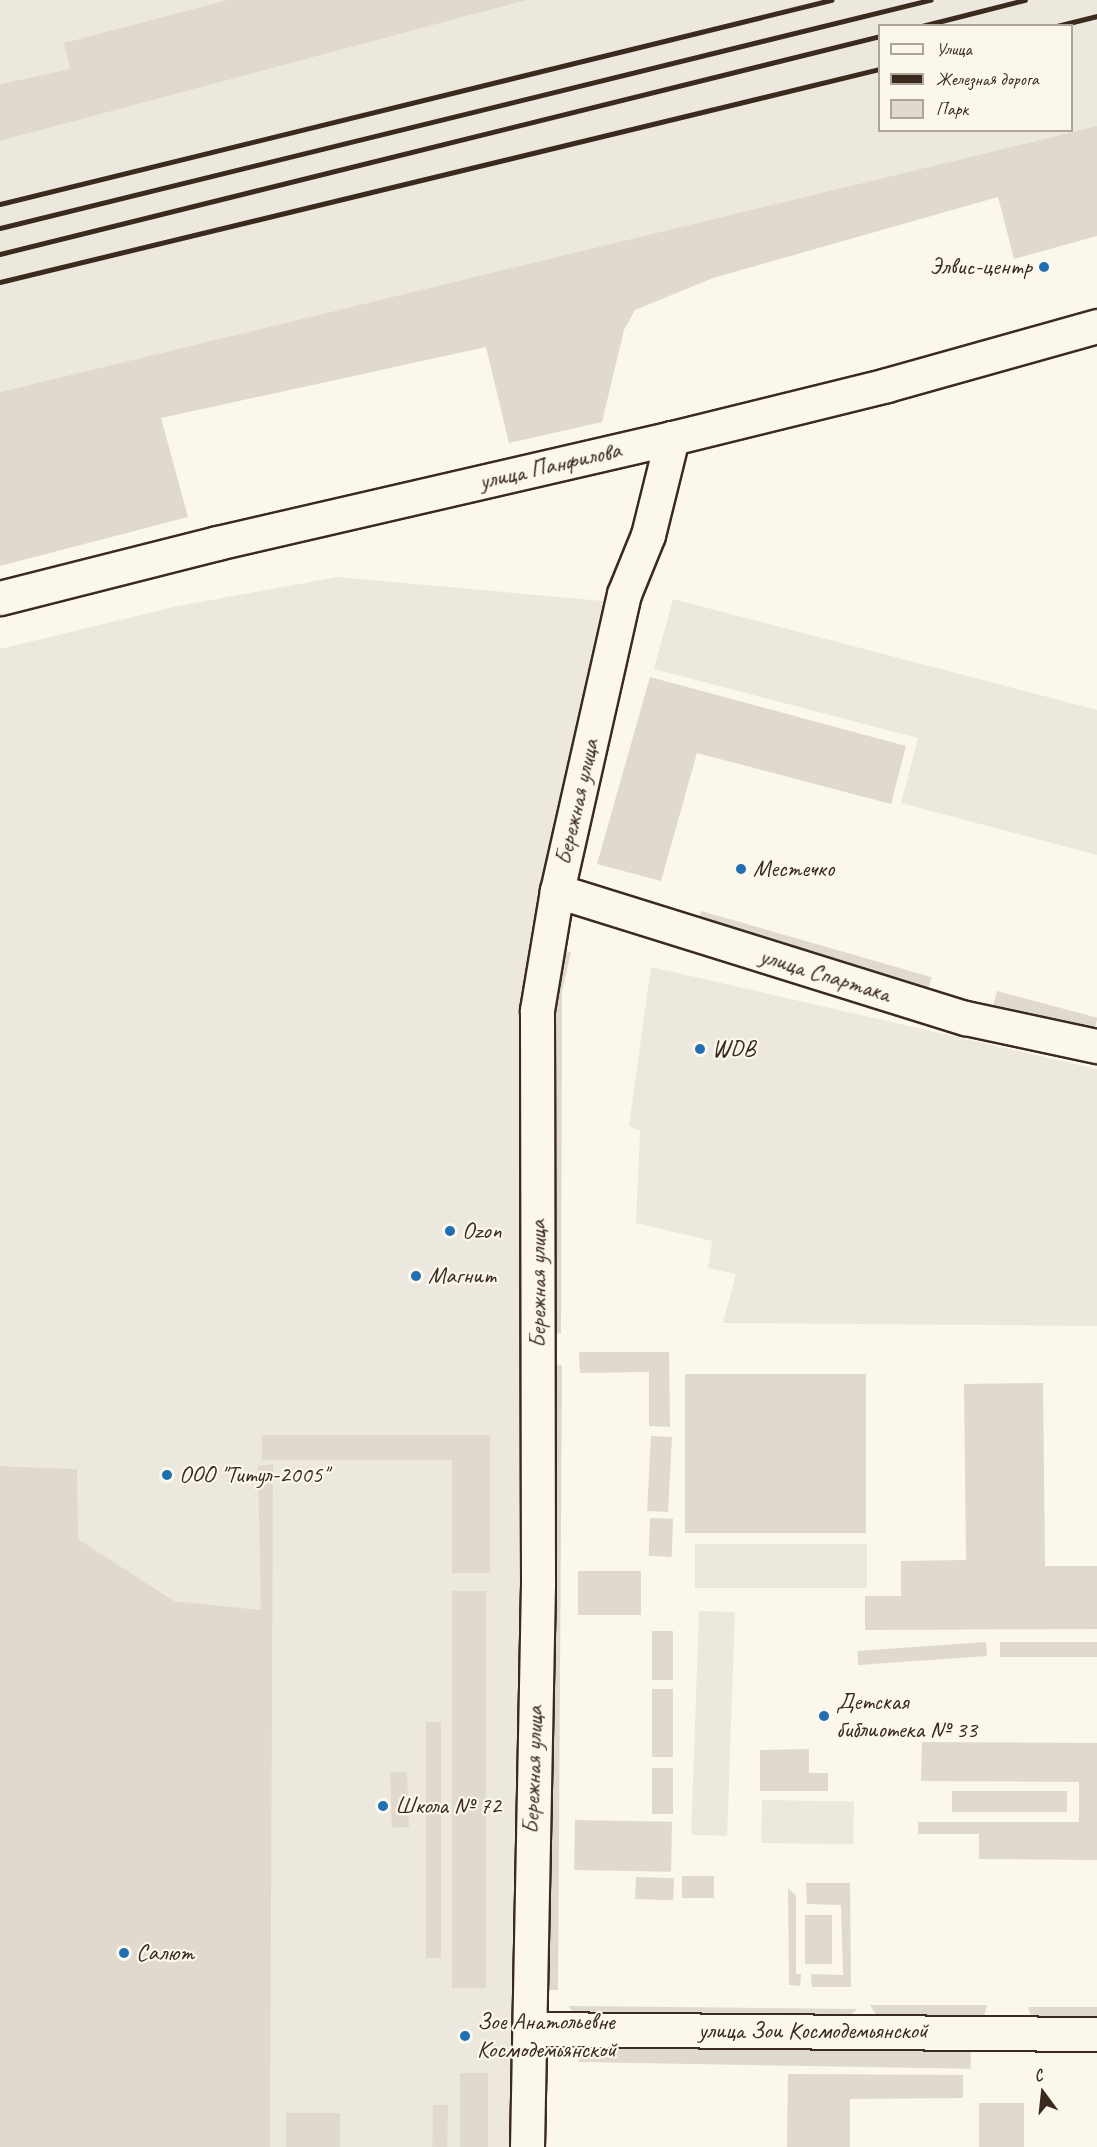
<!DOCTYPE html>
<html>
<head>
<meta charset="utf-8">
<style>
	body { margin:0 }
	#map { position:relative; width:1097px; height:2147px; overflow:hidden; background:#fbf7ec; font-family:Caveat,sans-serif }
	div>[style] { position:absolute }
	.built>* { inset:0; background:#ede8dd; transform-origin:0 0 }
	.green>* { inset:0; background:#dfd9ce; transform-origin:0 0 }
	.roads { filter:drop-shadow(2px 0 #3b2a1e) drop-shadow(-2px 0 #3b2a1e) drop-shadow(0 2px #3b2a1e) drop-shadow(0 -2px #3b2a1e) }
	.minor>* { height:33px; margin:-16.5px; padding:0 16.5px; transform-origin:16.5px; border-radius:16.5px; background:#fbf7ec }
	.major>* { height:33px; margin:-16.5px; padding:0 16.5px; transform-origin:16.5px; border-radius:16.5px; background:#fbf7ec }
	.rail>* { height:4.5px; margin:-2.25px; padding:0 2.25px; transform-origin:2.25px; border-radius:2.25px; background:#3b2a1e }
	.dots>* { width:16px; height:16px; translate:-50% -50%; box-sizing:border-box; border:3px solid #fbf7ec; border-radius:50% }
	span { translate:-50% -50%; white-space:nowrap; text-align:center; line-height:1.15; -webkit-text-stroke:4.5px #fbf7ec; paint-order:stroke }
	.poi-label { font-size:24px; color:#3b2a1e }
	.right { translate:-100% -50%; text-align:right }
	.left { translate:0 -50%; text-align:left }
	.street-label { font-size:24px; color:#3b2a1e }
	.legend { position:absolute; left:878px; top:24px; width:195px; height:108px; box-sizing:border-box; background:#fbf7ec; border:2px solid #aea59a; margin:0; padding:8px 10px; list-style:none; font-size:18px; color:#3b2a1e }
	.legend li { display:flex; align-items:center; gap:12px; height:30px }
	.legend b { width:30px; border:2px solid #aea59a }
	.north { position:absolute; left:1013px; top:2063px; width:60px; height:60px; -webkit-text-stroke:4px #fbf7ec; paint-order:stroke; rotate:345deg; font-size:16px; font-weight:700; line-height:24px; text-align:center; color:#3b2a1e }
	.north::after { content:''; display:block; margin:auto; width:21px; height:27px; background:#3b2a1e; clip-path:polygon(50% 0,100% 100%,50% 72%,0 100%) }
</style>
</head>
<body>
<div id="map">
	<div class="built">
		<div style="clip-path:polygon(0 0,227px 0,65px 43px,70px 69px,0 84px)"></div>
		<div style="clip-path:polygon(evenodd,527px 0,1097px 0,1097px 126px,0 392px,0 141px,527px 0,880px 26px,1072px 26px,1072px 130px,880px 130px,880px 26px)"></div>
		<div style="clip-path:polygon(337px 577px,614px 602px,566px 807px,526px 1427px,516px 1854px,515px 2147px,245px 2147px,268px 1611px,174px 1601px,77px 1539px,77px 1469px,0 1466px,0 649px,178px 606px)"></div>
		<div style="clip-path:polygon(673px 599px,1097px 710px,1097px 855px,901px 803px,918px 738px,654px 669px)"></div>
		<div style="clip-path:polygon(651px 967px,1097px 1069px,1097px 1326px,723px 1323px,736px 1274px,708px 1268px,712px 1241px,636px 1223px,640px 1131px,629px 1126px)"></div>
		<div style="left:695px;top:1544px;width:172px;height:44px"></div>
		<div style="left:699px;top:1611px;width:36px;height:224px;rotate:2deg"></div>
		<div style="left:762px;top:1800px;width:92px;height:43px;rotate:1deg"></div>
	</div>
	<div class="green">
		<div style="clip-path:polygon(227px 0,527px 0,0 141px,0 84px,70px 69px,64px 43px)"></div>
		<div style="clip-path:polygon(1097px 126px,1097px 236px,1014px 259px,998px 197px,713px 278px,635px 310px,624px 330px,602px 422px,509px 443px,486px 347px,161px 418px,188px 517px,0 566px,0 392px)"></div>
		<div style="clip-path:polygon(650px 677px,906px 746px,891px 804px,697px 753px,661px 881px,597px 864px)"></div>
		<div style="left:701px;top:911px;width:240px;height:20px;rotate:16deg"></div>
		<div style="clip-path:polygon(556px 950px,571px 952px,562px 992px,561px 1334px,551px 1332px,548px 1014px)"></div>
		<div style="left:997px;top:991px;width:104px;height:18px;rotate:15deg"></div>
		<div style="clip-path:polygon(579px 1352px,669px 1352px,670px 1427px,649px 1426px,649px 1372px,580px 1373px)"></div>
		<div style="clip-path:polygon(547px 1364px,562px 1365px,558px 1990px,534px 1990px)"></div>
		<div style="left:866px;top:1374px;width:159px;height:181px;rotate:90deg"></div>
		<div style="clip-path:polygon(1043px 1383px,1045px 1566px,1097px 1566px,1097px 1629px,865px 1630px,865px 1596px,901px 1596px,901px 1561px,966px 1560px,964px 1384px)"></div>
		<div style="clip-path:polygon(262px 1435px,490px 1435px,490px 1573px,452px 1573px,452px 1460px,262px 1460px)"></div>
		<div style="left:651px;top:1436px;width:21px;height:75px;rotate:3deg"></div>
		<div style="clip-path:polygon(273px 1464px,270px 2147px,0 2147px,0 1466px,77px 1469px,78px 1539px,174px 1601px,261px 1610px,258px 1466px)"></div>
		<div style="left:650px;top:1518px;width:23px;height:38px;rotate:2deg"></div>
		<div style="left:578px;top:1571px;width:63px;height:44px"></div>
		<div style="left:452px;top:1591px;width:34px;height:397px"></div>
		<div style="left:652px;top:1631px;width:21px;height:49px"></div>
		<div style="left:986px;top:1642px;width:14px;height:129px;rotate:86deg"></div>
		<div style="left:1097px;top:1642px;width:15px;height:97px;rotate:90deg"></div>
		<div style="left:652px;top:1689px;width:21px;height:68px"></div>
		<div style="left:426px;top:1722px;width:15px;height:236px"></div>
		<div style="clip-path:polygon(922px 1742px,1097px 1743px,1097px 1860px,979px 1859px,979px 1834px,918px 1834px,918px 1822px,1079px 1822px,1079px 1782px,921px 1781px)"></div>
		<div style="clip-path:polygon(809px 1749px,809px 1773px,828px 1773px,828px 1791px,760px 1791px,760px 1750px)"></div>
		<div style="left:652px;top:1768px;width:21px;height:46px"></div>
		<div style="left:407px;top:1772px;width:55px;height:17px;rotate:88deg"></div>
		<div style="left:952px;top:1791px;width:115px;height:21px"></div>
		<div style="left:575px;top:1820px;width:97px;height:50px;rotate:1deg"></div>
		<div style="left:682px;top:1876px;width:32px;height:22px"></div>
		<div style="left:636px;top:1877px;width:38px;height:22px;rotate:2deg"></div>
		<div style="clip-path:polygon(806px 1883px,850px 1883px,851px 1987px,812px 1987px,811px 1974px,843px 1975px,841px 1905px,807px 1904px)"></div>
		<div style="clip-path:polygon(788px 1888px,796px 1896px,796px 1974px,801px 1974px,800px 1986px,789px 1985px)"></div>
		<div style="left:805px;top:1915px;width:27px;height:49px"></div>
		<div style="clip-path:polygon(870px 2005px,987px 2005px,983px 2020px,878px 2018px)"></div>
		<div style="clip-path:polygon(569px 2006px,857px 2009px,843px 2023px,579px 2022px)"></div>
		<div style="clip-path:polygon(1028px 2007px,1097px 2007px,1097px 2027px,1032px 2018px)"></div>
		<div style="left:579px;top:2039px;width:392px;height:23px;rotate:1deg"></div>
		<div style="left:488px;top:2073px;width:74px;height:28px;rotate:90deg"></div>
		<div style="left:546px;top:2074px;width:73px;height:15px;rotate:90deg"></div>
		<div style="clip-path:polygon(788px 2074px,963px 2075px,963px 2098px,850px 2099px,850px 2147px,787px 2147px)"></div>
		<div style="left:1024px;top:2103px;width:44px;height:45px;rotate:90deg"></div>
		<div style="left:448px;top:2105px;width:42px;height:15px;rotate:91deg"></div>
		<div style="left:286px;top:2113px;width:54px;height:34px"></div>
	</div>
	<div class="roads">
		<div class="minor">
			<div style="left:557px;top:891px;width:428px;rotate:17.3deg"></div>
			<div style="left:966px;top:1018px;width:134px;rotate:12.1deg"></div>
			<div style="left:530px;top:2029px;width:567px;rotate:0.51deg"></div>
			<div style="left:527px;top:2147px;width:562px;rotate:-88.88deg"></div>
			<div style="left:538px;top:1585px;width:575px;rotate:-90.1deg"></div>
			<div style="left:537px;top:1010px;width:121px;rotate:-80.5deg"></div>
			<div style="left:557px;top:891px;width:304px;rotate:-77.3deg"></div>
			<div style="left:624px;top:594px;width:64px;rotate:-67.9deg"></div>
			<div style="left:648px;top:535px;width:100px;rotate:-76.1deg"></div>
		</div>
		<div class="major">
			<div style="left:0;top:598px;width:224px;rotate:-14.2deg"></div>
			<div style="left:217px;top:543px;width:467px;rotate:-13deg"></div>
			<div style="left:672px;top:438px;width:221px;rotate:-13.8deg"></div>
			<div style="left:887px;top:385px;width:218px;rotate:-15.7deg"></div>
		</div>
	</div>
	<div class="rail">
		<div style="left:922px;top:26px;width:106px;rotate:-14.2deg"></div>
		<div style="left:1057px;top:26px;width:41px;rotate:-14deg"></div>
		<div style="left:0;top:204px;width:856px;rotate:-13.79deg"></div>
		<div style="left:0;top:228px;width:958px;rotate:-13.78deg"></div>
		<div style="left:0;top:254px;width:907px;rotate:-13.91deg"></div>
		<div style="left:0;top:282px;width:905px;rotate:-13.61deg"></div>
	</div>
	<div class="dots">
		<div style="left:1044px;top:267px;background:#1f6fb2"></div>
		<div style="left:741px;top:869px;background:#1f6fb2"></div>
		<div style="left:700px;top:1049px;background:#1f6fb2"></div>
		<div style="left:450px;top:1231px;background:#1f6fb2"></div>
		<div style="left:416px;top:1276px;background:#1f6fb2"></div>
		<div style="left:167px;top:1475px;background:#1f6fb2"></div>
		<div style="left:824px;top:1716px;background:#1f6fb2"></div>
		<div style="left:383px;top:1806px;background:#1f6fb2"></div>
		<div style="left:124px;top:1953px;background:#1f6fb2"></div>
		<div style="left:465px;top:2036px;background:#1f6fb2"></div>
	</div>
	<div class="poi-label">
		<span class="right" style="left:1032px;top:267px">Элвис-центр</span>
		<span class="left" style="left:753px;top:869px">Местечко</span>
		<span class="left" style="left:712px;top:1049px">WDB</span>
		<span class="left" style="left:462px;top:1231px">Ozon</span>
		<span class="left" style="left:428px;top:1276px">Магнит</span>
		<span class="left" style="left:179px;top:1475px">ООО "Титул-2005"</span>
		<span class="left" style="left:836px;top:1716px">Детская<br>библиотека № 33</span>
		<span class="left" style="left:395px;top:1806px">Школа № 72</span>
		<span class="left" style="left:136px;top:1953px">Салют</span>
		<span class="left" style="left:477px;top:2036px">Зое Анатольевне<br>Космодемьянской</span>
	</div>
	<div class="street-label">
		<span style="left:550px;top:466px;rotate:-13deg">улица Панфилова</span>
		<span style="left:577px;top:802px;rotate:-77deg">Бережная улица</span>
		<span style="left:825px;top:975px;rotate:17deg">улица Спартака</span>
		<span style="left:538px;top:1284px;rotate:-90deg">Бережная улица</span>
		<span style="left:533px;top:1770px;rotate:-88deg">Бережная улица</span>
		<span style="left:813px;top:2031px">улица Зои Космодемьянской</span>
	</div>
	<ul class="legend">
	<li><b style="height:8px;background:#fbf7ec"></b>Улица</li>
	<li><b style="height:8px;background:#3b2a1e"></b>Железная дорога</li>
	<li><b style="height:16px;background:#dfd9ce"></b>Парк</li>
	</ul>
	<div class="north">С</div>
</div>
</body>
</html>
